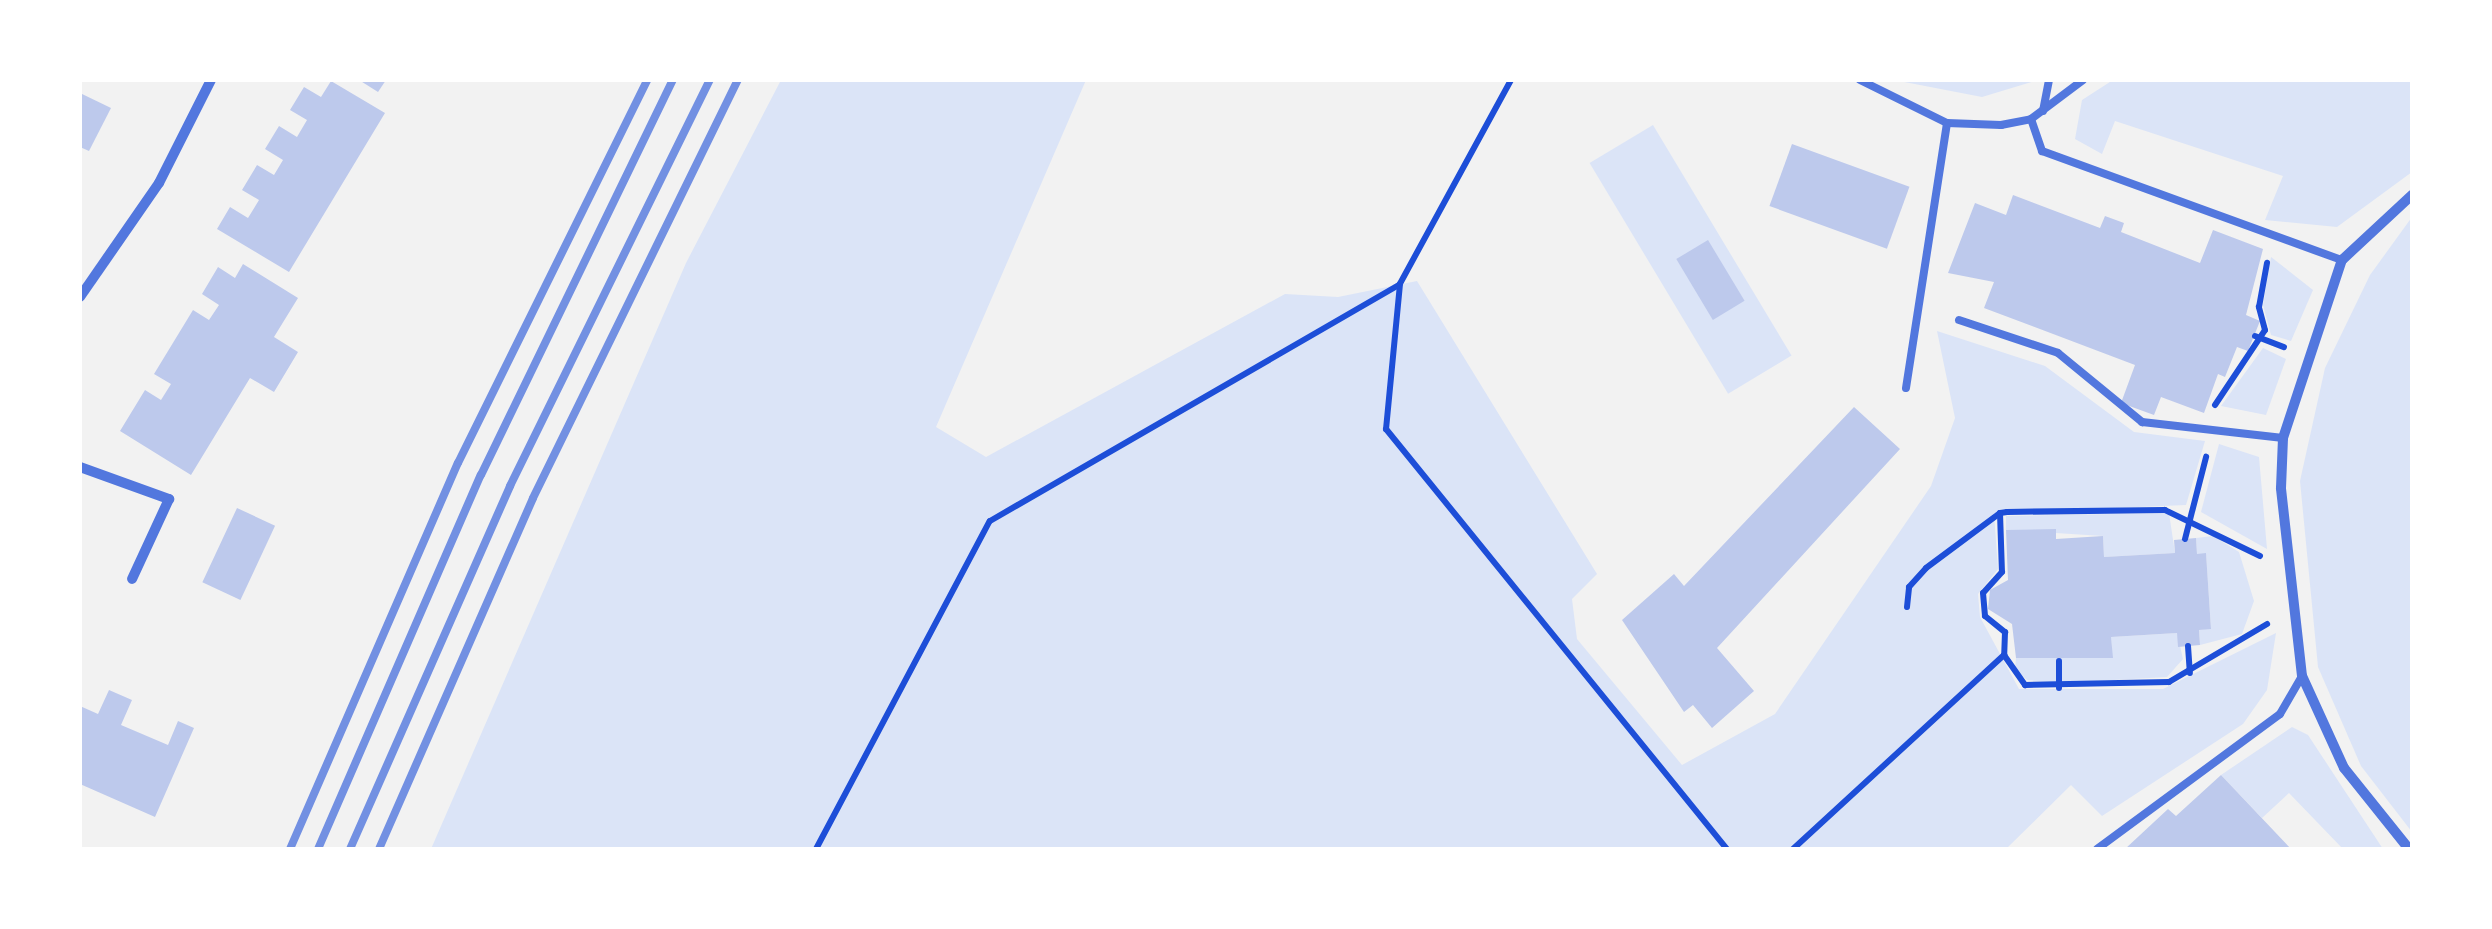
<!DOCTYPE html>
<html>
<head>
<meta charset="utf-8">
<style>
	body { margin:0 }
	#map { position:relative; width:2492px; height:929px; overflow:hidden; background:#f2f2f2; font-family:Cabin,sans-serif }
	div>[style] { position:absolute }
	.green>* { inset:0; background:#dbe4f7; transform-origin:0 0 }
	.building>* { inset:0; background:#bdc9ec; transform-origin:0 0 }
	.path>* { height:6px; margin:-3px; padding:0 3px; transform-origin:3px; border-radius:3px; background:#1d4ed8 }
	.service>* { height:8px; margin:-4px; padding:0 4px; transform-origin:4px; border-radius:4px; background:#5277de }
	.minor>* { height:10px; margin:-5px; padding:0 5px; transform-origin:5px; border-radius:5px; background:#5277de }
	.rail>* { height:8px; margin:-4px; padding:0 4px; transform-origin:4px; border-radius:4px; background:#7290e2 }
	span { translate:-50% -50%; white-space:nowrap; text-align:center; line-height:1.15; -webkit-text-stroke:8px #fff; paint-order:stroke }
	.frame { position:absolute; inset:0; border:82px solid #fff; pointer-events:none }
</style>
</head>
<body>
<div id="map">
	<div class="green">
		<div style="clip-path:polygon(781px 80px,1086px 80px,936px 427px,986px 457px,1285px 294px,1338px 297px,1417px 281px,1597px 574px,1572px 599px,1577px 639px,1682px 765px,1775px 714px,1931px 486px,1955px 418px,1937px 331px,2045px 366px,2134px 432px,2205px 441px,2186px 505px,1994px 513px,1998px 569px,1978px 594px,1980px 617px,2019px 689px,2163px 689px,2276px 633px,2267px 690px,2243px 724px,2102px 816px,2071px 785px,2006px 849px,431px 849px,686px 263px)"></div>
		<div style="clip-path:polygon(1894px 80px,2038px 80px,1982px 97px)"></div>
		<div style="clip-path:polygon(2113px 80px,2412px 80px,2412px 172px,2337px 227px,2265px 220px,2283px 176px,2115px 121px,2102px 154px,2075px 139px,2082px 100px)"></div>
		<div style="left:1653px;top:125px;width:269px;height:74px;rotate:59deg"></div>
		<div style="clip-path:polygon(2412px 217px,2412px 832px,2361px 766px,2318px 667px,2300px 481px,2325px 368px,2370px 275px)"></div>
		<div style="clip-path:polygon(2271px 257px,2313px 290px,2291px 341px,2271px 335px,2263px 305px)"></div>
		<div style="clip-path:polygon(2263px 348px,2286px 359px,2266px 415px,2221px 406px)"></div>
		<div style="clip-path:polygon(2219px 444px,2259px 457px,2267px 549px,2201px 512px)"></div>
		<div style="clip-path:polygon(2169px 513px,2175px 553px,2104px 557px,2103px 536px,2006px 530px,2006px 516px)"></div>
		<div style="clip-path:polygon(2213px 536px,2239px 552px,2254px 601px,2242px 634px,2200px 645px,2199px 630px,2211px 628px,2206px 554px,2197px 554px,2196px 538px)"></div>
		<div style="clip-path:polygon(2177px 633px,2183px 659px,2167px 677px,2062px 683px,2027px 680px,2015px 669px,2016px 658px,2112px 658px,2111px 637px)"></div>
		<div style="clip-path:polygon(2292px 727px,2308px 735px,2383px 849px,2343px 849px,2289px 793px,2262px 818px,2221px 775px)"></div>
	</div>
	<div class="building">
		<div style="clip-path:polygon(359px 80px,386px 80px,378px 92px)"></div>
		<div style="clip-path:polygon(331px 81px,385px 113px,289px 272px,217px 229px,230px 207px,248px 218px,259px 200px,242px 190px,257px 165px,274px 175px,283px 160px,265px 149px,279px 126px,297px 137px,307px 120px,290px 110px,304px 87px,321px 97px)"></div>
		<div style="clip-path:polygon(80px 93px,111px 108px,89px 151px,80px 147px)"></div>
		<div style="left:1792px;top:144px;width:125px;height:66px;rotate:20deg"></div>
		<div style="clip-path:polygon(2013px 195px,2100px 228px,2105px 216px,2124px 223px,2121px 232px,2200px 263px,2213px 230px,2263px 249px,2246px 315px,2260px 321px,2248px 351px,2237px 347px,2225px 377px,2218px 374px,2204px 413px,2161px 397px,2154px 415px,2121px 403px,2135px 365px,1984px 308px,1994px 282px,1948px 273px,1975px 203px,2006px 215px)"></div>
		<div style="left:1708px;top:240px;width:71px;height:37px;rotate:59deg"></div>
		<div style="clip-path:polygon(243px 264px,298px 298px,274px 337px,298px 352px,274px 392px,250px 378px,191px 475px,120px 431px,145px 390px,161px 400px,171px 384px,154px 374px,193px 310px,209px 320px,219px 305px,202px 294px,218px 267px,235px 278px)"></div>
		<div style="clip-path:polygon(1854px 407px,1900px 449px,1717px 648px,1754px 691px,1712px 728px,1693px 705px,1684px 712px,1622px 620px,1674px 574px,1684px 586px)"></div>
		<div style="left:237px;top:508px;width:42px;height:82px;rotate:25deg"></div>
		<div style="clip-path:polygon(2056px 529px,2056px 539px,2103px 536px,2104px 557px,2175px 553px,2174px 540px,2196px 538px,2197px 554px,2206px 553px,2211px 629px,2199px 630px,2200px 645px,2178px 647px,2177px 633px,2111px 637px,2113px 658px,2016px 658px,2012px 624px,1988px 609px,1990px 590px,2008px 580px,2006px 530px)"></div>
		<div style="clip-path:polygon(109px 690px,132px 700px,121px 725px,168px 745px,178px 721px,194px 728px,155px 817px,80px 784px,80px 706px,98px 714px)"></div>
		<div style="clip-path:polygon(2221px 775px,2291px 849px,2125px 849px,2168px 809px,2176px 816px)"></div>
	</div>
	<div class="path">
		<div style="left:1511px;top:80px;width:232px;rotate:118.6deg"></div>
		<div style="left:1400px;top:284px;width:146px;rotate:95.5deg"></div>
		<div style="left:1386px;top:429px;width:541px;rotate:50.93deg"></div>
		<div style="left:2255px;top:336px;width:31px;rotate:21deg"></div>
		<div style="left:2215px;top:405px;width:90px;rotate:-56.3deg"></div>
		<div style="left:2265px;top:330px;width:24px;rotate:-105deg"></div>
		<div style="left:2259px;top:307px;width:45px;rotate:-79.7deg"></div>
		<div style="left:2185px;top:539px;width:85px;rotate:-75.6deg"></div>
		<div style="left:2260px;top:556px;width:106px;rotate:-154.2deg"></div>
		<div style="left:2165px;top:510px;width:158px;rotate:179.3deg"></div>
		<div style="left:2007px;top:512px;width:7px;rotate:172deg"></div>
		<div style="left:2000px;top:513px;width:59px;rotate:88.1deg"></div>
		<div style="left:2002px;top:572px;width:28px;rotate:132deg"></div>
		<div style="left:1983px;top:593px;width:23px;rotate:85deg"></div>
		<div style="left:1985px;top:616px;width:26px;rotate:39deg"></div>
		<div style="left:2005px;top:632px;width:23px;rotate:92deg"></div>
		<div style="left:2004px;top:655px;width:37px;rotate:55deg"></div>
		<div style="left:2025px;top:685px;width:144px;rotate:-1.2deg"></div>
		<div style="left:2169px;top:682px;width:114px;rotate:-30.6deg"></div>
		<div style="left:1907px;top:607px;width:20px;rotate:-84deg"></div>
		<div style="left:1909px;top:587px;width:25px;rotate:-48deg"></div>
		<div style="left:1926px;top:568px;width:92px;rotate:-36.6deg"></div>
		<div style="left:2188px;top:646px;width:27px;rotate:86deg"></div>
		<div style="left:2059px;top:688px;width:27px;rotate:-90deg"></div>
		<div style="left:816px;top:849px;width:371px;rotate:-62.1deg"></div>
		<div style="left:990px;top:521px;width:472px;rotate:-30deg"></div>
		<div style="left:1793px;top:849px;width:287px;rotate:-42.6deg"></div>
	</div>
	<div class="service">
		<div style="left:1860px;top:80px;width:97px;rotate:26.3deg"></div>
		<div style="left:1947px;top:123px;width:54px;rotate:2.1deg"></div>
		<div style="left:2001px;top:125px;width:31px;rotate:-11deg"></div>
		<div style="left:2031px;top:119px;width:65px;rotate:-36.9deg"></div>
		<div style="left:2043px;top:111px;width:32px;rotate:-79deg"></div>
		<div style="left:2031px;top:119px;width:34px;rotate:71deg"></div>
		<div style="left:2042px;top:151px;width:319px;rotate:20deg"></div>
		<div style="left:1959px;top:320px;width:104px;rotate:18.4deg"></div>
		<div style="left:2058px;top:353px;width:109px;rotate:39.4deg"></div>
		<div style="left:2142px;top:422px;width:142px;rotate:6.5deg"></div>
		<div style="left:1906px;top:388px;width:268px;rotate:-81.2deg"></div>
		<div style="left:2097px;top:849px;width:227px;rotate:-36.4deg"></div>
		<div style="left:2280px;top:714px;width:44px;rotate:-59.9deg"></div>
	</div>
	<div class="minor">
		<div style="left:80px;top:297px;width:139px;rotate:-55.3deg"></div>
		<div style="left:159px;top:183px;width:115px;rotate:-63.2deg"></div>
		<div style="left:80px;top:467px;width:95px;rotate:19.8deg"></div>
		<div style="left:169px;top:499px;width:88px;rotate:114.8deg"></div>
		<div style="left:2409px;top:849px;width:104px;rotate:-128.7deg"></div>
		<div style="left:2344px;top:768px;width:101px;rotate:-114.5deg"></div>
		<div style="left:2302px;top:676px;width:189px;rotate:-96.4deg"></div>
		<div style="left:2281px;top:488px;width:50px;rotate:-87.7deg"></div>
		<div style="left:2283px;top:438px;width:188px;rotate:-71.7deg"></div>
		<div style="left:2342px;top:260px;width:96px;rotate:-42.9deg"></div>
	</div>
	<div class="rail">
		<div style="left:290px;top:849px;width:421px;rotate:-66.5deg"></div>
		<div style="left:458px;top:463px;width:427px;rotate:-63.7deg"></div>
		<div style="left:318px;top:849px;width:408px;rotate:-66.5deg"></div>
		<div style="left:481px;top:475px;width:439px;rotate:-64.1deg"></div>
		<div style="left:350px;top:849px;width:397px;rotate:-66.2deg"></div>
		<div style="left:510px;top:486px;width:453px;rotate:-63.8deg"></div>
		<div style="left:379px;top:849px;width:383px;rotate:-66.3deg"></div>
		<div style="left:533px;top:498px;width:466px;rotate:-63.9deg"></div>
	</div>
	<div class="frame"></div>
</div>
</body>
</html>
